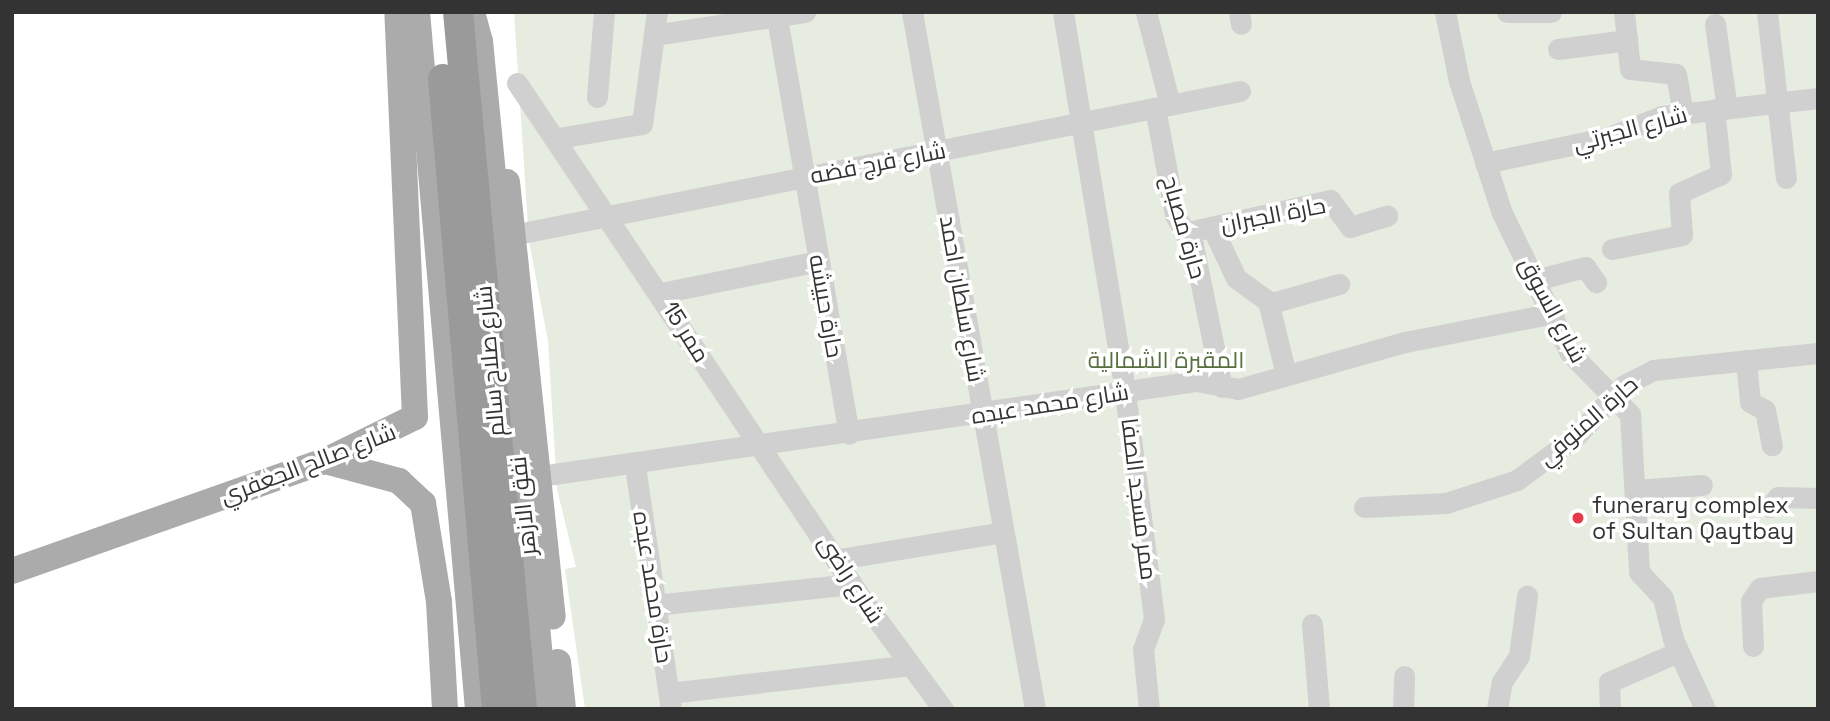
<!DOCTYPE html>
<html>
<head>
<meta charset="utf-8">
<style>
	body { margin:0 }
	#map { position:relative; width:1830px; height:721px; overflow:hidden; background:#fff; font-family:"Space Grotesk",Cairo,sans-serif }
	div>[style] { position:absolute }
	.green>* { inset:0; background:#e6ecdf }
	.minor>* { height:21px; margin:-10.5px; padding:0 10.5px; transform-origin:10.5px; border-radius:10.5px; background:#d0d0d0 }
	.major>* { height:26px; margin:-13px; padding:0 13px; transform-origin:13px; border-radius:13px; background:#ababab }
	.highway>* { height:30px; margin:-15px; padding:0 15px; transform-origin:15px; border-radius:15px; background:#9a9a9a }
	.dots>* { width:19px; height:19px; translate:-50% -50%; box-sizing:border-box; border:4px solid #fff; border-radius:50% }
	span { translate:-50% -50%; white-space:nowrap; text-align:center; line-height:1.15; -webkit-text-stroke:7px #fff; paint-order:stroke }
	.street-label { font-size:23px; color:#333 }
	.park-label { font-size:23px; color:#56703f }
	.poi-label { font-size:23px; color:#333 }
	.left { translate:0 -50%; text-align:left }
	.frame { position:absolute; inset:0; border:14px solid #333; pointer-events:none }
</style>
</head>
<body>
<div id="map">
	<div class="green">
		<div style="clip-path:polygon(514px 12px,1818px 12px,1818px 709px,585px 709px,565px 569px,576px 567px,557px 489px,548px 341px,529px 241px)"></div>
	</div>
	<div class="minor">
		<div style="left:776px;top:12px;width:428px;rotate:80.2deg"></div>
		<div style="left:912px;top:12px;width:708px;rotate:79.99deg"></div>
		<div style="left:1063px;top:12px;width:385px;rotate:80.7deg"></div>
		<div style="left:1125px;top:392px;width:229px;rotate:82.7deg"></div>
		<div style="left:1154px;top:619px;width:32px;rotate:110deg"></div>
		<div style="left:1143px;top:649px;width:60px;rotate:84.3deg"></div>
		<div style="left:1146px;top:12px;width:96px;rotate:75.5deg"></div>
		<div style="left:1239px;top:12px;width:12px;rotate:81deg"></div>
		<div style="left:1445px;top:12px;width:70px;rotate:78.5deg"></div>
		<div style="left:1459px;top:81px;width:139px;rotate:72deg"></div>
		<div style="left:1502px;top:213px;width:156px;rotate:64.1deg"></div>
		<div style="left:1570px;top:353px;width:86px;rotate:45.5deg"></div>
		<div style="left:1630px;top:414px;width:158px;rotate:86.7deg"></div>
		<div style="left:1639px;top:572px;width:35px;rotate:47deg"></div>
		<div style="left:1663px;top:598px;width:42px;rotate:76.3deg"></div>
		<div style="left:1673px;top:639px;width:77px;rotate:65.4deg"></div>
		<div style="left:1507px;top:12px;width:44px"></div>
		<div style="left:1624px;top:12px;width:57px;rotate:84deg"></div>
		<div style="left:1630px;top:69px;width:46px;rotate:6.2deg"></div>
		<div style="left:1676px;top:74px;width:39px;rotate:80deg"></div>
		<div style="left:1767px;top:12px;width:167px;rotate:83.5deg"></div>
		<div style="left:1715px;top:24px;width:85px;rotate:81.9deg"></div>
		<div style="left:654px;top:35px;width:153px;rotate:-8.7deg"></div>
		<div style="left:1558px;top:49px;width:70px;rotate:-7.4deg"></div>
		<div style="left:517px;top:83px;width:612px;rotate:56.26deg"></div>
		<div style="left:857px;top:592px;width:145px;rotate:53.7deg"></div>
		<div style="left:597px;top:97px;width:85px;rotate:-85.3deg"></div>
		<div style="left:1155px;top:108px;width:109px;rotate:79.4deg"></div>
		<div style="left:1175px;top:215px;width:35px;rotate:59deg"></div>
		<div style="left:1193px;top:245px;width:145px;rotate:78.5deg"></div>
		<div style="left:558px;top:138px;width:85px;rotate:-9.5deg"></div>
		<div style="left:642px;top:124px;width:113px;rotate:-82.4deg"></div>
		<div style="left:1485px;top:163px;width:127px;rotate:-11.8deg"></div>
		<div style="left:1609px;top:137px;width:57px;rotate:-21.6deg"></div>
		<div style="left:1662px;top:116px;width:157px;rotate:-6.6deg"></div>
		<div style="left:1212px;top:227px;width:56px;rotate:64.8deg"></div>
		<div style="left:1236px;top:278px;width:39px;rotate:36deg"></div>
		<div style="left:1268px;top:301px;width:76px;rotate:76.3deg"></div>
		<div style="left:1184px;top:233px;width:150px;rotate:-12.7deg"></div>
		<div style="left:1330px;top:200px;width:34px;rotate:53deg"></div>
		<div style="left:1350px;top:227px;width:39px;rotate:-17deg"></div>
		<div style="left:517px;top:234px;width:737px;rotate:-11.19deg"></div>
		<div style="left:1612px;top:249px;width:71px;rotate:-11.3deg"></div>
		<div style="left:1682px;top:235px;width:42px;rotate:-94.1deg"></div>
		<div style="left:1679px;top:193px;width:46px;rotate:-24.3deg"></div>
		<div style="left:1721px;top:174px;width:65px;rotate:-96.1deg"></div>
		<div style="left:1539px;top:279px;width:48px;rotate:-14.6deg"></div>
		<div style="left:1585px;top:267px;width:19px;rotate:54deg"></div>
		<div style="left:661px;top:293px;width:160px;rotate:-11.5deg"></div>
		<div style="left:1268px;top:304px;width:74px;rotate:-15.7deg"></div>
		<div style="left:1746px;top:360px;width:42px;rotate:84.6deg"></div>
		<div style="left:1750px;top:402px;width:17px;rotate:28deg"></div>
		<div style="left:1765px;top:410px;width:36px;rotate:79deg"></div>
		<div style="left:635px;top:466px;width:246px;rotate:81.6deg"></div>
		<div style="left:540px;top:476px;width:664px;rotate:-8.23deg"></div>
		<div style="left:1197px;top:381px;width:42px;rotate:11deg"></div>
		<div style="left:1238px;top:389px;width:173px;rotate:-15.7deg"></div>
		<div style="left:1405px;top:342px;width:152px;rotate:-11deg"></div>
		<div style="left:1636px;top:490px;width:66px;rotate:-4.3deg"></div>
		<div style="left:1364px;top:507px;width:82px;rotate:-2.8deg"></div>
		<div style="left:1446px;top:503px;width:75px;rotate:-17.9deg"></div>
		<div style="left:1517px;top:480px;width:72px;rotate:-36.6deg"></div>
		<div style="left:1575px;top:437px;width:71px;rotate:-46.7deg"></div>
		<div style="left:1624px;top:385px;width:33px;rotate:-27deg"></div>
		<div style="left:1653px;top:370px;width:166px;rotate:-5.9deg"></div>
		<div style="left:1770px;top:507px;width:13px;rotate:-51deg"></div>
		<div style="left:1778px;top:497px;width:40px;rotate:1.4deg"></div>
		<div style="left:839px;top:559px;width:166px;rotate:-9.3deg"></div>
		<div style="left:655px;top:605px;width:198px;rotate:-6.1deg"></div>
		<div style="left:1312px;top:624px;width:85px;rotate:85.3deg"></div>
		<div style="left:1753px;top:646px;width:45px;rotate:-92.5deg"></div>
		<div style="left:1751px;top:601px;width:16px;rotate:-55deg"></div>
		<div style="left:1760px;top:588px;width:58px;rotate:-6.9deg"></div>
		<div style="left:669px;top:693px;width:243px;rotate:-6.6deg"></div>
		<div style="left:1403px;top:709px;width:33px;rotate:-88deg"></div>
		<div style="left:1497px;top:709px;width:27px;rotate:-80deg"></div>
		<div style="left:1502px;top:682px;width:31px;rotate:-57deg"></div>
		<div style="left:1519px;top:656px;width:61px;rotate:-82.4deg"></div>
		<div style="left:1610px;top:709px;width:27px;rotate:-92deg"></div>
		<div style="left:1609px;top:682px;width:75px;rotate:-23.5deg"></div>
	</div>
	<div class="major">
		<div style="left:417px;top:12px;width:700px;rotate:85deg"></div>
		<div style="left:472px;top:12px;width:30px;rotate:75deg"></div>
		<div style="left:480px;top:41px;width:671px;rotate:84.44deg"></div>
		<div style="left:507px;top:182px;width:437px;rotate:84deg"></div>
		<div style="left:325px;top:461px;width:77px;rotate:15.1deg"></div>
		<div style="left:399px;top:481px;width:33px;rotate:43deg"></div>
		<div style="left:423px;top:503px;width:100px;rotate:80.8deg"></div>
		<div style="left:439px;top:602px;width:107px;rotate:86.8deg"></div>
		<div style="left:12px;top:571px;width:332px;rotate:-19.4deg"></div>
		<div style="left:325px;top:461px;width:100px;rotate:-26.1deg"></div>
		<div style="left:415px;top:417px;width:405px;rotate:-92.5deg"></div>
		<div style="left:558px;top:662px;width:47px;rotate:83.9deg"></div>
	</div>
	<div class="highway">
		<div style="left:458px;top:12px;width:700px;rotate:84.75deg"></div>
		<div style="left:443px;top:79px;width:632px;rotate:85.1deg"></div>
	</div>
	<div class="dots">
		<div style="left:1578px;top:518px;background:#e63946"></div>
	</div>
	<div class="street-label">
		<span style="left:1630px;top:129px;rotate:-15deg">شارع الجبرتي</span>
		<span style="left:878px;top:163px;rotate:-11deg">شارع فرج فضه</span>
		<span style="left:1273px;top:215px;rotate:-11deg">حارة الجبران</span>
		<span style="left:1184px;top:227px;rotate:74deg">حارة مصباح</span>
		<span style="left:962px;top:299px;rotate:80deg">شارع سلطان احمد</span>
		<span style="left:826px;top:306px;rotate:80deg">حارة حبيشه</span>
		<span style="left:1553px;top:310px;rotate:62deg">شارع السوق</span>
		<span style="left:686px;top:332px;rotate:58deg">ممر 15</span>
		<span style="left:490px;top:361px;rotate:-95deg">شارع صلاح سالم</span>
		<span style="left:1050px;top:404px;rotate:-9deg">شارع محمد عبده</span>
		<span style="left:1588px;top:421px;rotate:-41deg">حارة المنوفي</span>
		<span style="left:308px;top:464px;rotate:-21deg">شارع صالح الجعفري</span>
		<span style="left:1139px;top:499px;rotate:83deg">ممر مسجد الصفا</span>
		<span style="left:523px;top:506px;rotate:-96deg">نفق الازهر</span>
		<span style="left:851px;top:579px;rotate:57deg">شارع راضى</span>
		<span style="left:653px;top:587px;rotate:81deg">حارة محمد عبده</span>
	</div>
	<div class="park-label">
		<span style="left:1166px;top:360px">المقبرة الشمالية</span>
	</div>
	<div class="poi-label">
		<span class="left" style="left:1592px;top:518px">funerary complex<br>of Sultan Qaytbay</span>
	</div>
	<div class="frame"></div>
</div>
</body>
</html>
